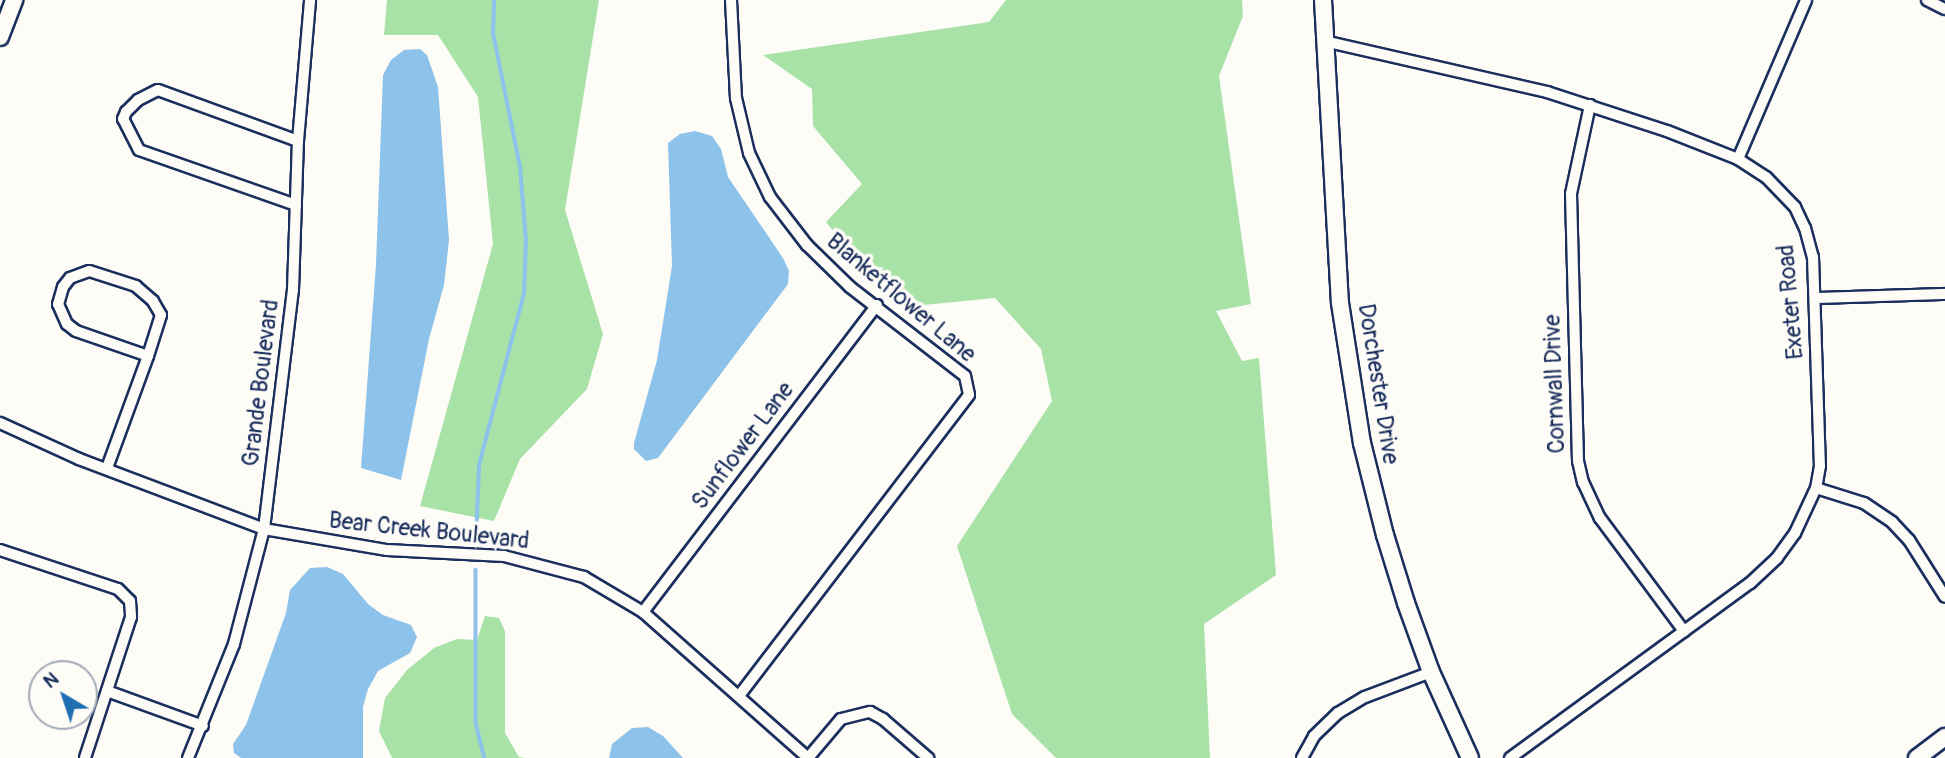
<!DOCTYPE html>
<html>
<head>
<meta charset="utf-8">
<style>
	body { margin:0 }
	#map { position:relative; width:1945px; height:758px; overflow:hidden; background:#fdfcf7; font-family:Pangolin,sans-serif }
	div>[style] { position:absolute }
	.green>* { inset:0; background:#a9e2a7 }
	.water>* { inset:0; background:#8dc2ea }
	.stream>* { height:3.5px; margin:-1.75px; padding:0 1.75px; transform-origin:1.75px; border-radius:1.75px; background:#8dc2ea }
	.roads { filter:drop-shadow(2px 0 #1b2f5e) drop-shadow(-2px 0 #1b2f5e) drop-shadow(0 2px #1b2f5e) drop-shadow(0 -2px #1b2f5e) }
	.street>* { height:10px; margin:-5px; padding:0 5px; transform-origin:5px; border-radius:5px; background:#fdfcf7 }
	.secondary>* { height:16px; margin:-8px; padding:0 8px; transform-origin:8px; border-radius:8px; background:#fdfcf7 }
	span { translate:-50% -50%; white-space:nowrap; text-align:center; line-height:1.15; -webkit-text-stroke:7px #fdfcf7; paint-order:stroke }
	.street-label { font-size:23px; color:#1b2f5e }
	.north { position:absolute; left:28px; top:660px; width:70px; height:70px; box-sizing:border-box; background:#fdfcf7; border:2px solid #a3aaba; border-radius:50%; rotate:321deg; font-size:19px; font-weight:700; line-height:28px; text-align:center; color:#1b2f5e }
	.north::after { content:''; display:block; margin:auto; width:24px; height:32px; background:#1f6fb2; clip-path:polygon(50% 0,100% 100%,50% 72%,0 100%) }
</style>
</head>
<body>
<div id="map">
	<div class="green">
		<div style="clip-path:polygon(387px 0,599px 0,565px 210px,603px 334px,587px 389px,520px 459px,494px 521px,420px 506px,493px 244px,478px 97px,438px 35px,384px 35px)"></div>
		<div style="clip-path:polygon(1006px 0,1242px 0,1243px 16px,1219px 76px,1251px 304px,1216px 311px,1242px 361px,1259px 358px,1276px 575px,1204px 624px,1210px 758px,1056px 758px,1012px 714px,957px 546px,1052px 401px,1041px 349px,995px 298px,923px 305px,851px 253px,826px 222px,862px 184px,813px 126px,812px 89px,763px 55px,989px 22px)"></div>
		<div style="clip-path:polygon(485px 616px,499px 618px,505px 631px,505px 733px,519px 757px,525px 758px,392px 758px,379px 731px,385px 698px,407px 670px,434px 648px,457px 639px,477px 640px)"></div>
	</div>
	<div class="water">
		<div style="clip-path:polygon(420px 49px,427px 55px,438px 87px,449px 240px,444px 285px,429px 339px,401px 480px,361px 468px,376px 264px,383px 75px,391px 60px,404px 50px)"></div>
		<div style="clip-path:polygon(695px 131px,712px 136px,721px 149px,728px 177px,783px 258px,789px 271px,788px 284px,658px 458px,646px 461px,634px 449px,634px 443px,657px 360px,672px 266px,668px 143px,680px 134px)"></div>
		<div style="clip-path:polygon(327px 567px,343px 574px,368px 604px,383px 615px,411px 625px,417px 637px,410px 653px,378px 671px,368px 689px,363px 707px,363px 758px,241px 758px,234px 753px,233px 744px,246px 725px,286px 613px,290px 590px,310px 568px)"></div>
		<div style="clip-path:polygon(648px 727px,663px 736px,683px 758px,609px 758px,612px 744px,632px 728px)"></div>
	</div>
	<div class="stream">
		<div style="left:476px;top:541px;width:76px;rotate:-87.7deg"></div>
		<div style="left:479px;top:465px;width:178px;rotate:-75.3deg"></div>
		<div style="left:524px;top:293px;width:52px;rotate:-87.8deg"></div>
		<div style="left:526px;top:241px;width:74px;rotate:-94.6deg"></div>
		<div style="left:520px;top:167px;width:137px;rotate:-101.4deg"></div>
		<div style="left:493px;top:33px;width:33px;rotate:-88deg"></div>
		<div style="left:476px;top:570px;width:153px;rotate:90deg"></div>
		<div style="left:476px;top:723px;width:36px;rotate:76deg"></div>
	</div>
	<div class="roads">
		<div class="street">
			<div style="left:731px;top:0;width:98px;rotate:87.1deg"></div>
			<div style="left:736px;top:98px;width:57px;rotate:76.7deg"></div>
			<div style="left:749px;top:153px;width:49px;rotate:64.5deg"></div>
			<div style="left:770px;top:197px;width:61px;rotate:52.4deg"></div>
			<div style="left:807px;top:245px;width:60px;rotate:44.3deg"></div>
			<div style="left:850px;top:287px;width:145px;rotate:37.7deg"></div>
			<div style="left:965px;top:376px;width:19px;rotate:78deg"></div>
			<div style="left:969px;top:395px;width:377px;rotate:127.4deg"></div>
			<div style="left:1927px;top:0;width:20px;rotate:27deg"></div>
			<div style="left:1324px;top:41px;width:229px;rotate:12.9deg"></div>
			<div style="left:1547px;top:92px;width:126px;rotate:18deg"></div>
			<div style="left:1667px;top:131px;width:76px;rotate:21.5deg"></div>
			<div style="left:1738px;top:159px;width:33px;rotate:33deg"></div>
			<div style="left:1766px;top:177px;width:42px;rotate:46deg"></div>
			<div style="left:1795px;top:207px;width:23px;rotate:65deg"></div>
			<div style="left:1805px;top:228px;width:30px;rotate:75deg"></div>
			<div style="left:1813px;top:257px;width:209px;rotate:88.1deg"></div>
			<div style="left:1820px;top:466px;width:22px;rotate:100deg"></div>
			<div style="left:1816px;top:488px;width:50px;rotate:115deg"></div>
			<div style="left:1795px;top:533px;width:31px;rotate:126deg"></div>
			<div style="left:1777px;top:558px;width:37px;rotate:137deg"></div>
			<div style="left:1750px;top:583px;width:297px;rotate:143.9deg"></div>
			<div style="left:1590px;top:105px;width:91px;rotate:102.1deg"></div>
			<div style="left:1571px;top:194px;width:267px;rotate:88.5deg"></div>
			<div style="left:1578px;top:461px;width:22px;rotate:77deg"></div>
			<div style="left:1583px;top:482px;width:40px;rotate:65deg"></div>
			<div style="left:1600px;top:518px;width:141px;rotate:53.4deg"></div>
			<div style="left:1738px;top:159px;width:173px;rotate:-66.8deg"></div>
			<div style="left:296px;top:205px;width:166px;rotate:-160.7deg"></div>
			<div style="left:139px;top:150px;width:35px;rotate:-117deg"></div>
			<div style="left:123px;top:119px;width:8px;rotate:-67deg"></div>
			<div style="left:126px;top:112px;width:17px;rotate:-45deg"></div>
			<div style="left:138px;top:100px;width:22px;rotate:-27deg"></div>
			<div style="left:158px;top:90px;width:149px;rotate:20deg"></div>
			<div style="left:1815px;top:298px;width:130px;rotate:-1.8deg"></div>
			<div style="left:0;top:423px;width:87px;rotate:24.5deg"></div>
			<div style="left:79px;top:459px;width:198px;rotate:20.7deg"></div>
			<div style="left:264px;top:529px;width:125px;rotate:9.7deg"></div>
			<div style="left:387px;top:550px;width:117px;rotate:2.9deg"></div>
			<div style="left:504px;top:556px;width:83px;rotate:14.7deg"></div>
			<div style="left:584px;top:577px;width:69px;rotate:30.7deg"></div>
			<div style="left:643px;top:612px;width:220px;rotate:41.5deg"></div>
			<div style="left:107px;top:468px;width:119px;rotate:-69.9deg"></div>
			<div style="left:148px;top:356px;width:43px;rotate:-72.4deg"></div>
			<div style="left:161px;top:315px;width:16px;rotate:-120deg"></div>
			<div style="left:153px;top:301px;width:23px;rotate:-139deg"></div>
			<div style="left:136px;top:286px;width:49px;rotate:-162.3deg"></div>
			<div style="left:89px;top:271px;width:20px;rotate:160deg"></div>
			<div style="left:70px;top:278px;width:11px;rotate:128deg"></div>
			<div style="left:63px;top:287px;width:18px;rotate:106deg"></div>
			<div style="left:58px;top:304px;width:22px;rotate:66deg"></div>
			<div style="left:67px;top:324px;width:11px;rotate:38deg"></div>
			<div style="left:76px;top:331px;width:76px;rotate:19.1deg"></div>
			<div style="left:1816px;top:488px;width:50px;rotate:17.4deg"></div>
			<div style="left:1864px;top:503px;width:34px;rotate:34deg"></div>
			<div style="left:1892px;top:522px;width:25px;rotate:47deg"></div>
			<div style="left:1909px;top:540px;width:67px;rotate:57.7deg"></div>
			<div style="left:0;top:550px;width:124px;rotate:18.3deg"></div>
			<div style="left:118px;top:589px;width:17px;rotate:45deg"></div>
			<div style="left:130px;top:601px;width:16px;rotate:86deg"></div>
			<div style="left:131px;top:617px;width:148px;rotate:108.1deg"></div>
			<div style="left:643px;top:612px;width:386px;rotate:-52.7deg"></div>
			<div style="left:107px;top:691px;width:102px;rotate:20deg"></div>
			<div style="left:188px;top:758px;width:123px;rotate:-68deg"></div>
			<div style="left:234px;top:644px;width:119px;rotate:-75.4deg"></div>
			<div style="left:264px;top:529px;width:241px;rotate:-83.1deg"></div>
			<div style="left:293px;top:290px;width:149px;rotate:-88.1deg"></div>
			<div style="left:298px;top:141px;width:142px;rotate:-85.1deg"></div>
			<div style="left:808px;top:758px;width:51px;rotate:-49.8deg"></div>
			<div style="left:841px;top:719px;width:30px;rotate:-14deg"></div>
			<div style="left:870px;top:712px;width:15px;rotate:28deg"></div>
			<div style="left:883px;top:719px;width:60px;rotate:40.9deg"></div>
			<div style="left:1302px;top:758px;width:25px;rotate:-61deg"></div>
			<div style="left:1314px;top:736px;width:33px;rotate:-44deg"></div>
			<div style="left:1338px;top:713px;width:31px;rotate:-31deg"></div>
			<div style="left:1365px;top:697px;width:71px;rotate:-20.7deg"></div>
		</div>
		<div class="secondary">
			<div style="left:1323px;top:0;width:303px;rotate:86.8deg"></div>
			<div style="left:1340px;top:303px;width:142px;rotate:81.1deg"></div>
			<div style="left:1362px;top:443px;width:95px;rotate:76deg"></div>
			<div style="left:1385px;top:535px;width:71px;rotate:72.8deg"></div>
			<div style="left:1406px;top:603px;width:73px;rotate:70.1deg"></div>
			<div style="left:1431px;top:672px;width:94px;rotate:65.6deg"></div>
			<div style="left:0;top:37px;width:40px;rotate:-69deg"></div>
			<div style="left:1917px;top:758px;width:35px;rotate:-37deg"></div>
		</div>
	</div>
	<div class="street-label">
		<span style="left:901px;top:298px;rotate:40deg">Blanketflower Lane</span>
		<span style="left:1791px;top:302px;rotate:-95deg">Exeter Road</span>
		<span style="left:261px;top:383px;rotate:-83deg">Grande Boulevard</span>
		<span style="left:1378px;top:384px;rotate:81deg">Dorchester Drive</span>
		<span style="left:1555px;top:384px;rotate:-92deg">Cornwall Drive</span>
		<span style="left:743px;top:446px;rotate:-53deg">Sunflower Lane</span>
		<span style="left:429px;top:531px;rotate:6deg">Bear Creek Boulevard</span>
	</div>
	<div class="north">N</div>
</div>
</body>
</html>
